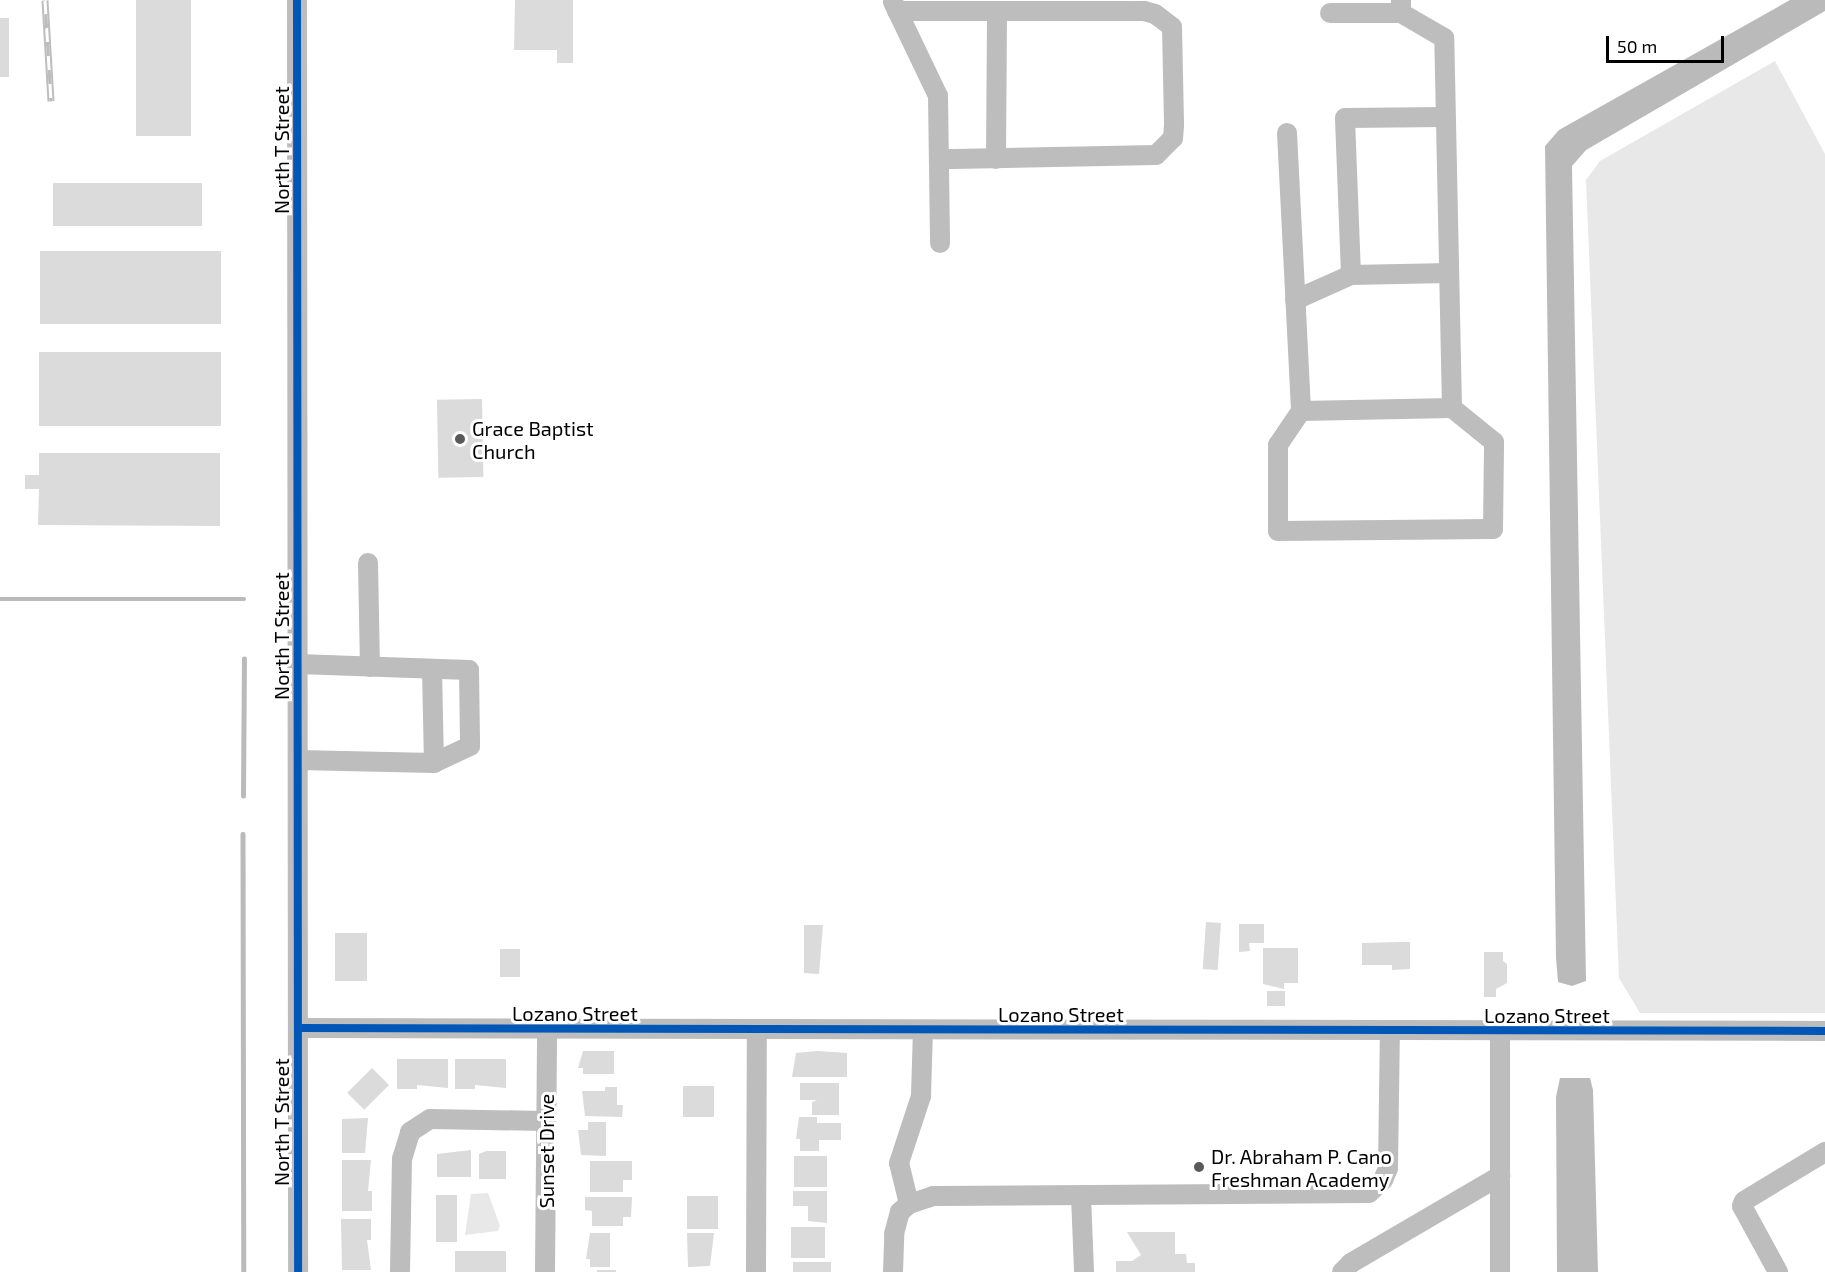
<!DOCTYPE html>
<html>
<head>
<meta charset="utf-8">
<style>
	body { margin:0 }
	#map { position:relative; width:1825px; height:1272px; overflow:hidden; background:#fff; font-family:"Exo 2",sans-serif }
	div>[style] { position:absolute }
	.green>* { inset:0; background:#e8e8e8 }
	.water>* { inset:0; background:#bababa }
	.stream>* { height:4.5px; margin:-2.25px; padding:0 2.25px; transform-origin:2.25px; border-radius:2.25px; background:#bababa }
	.building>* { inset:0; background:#dbdbdb; transform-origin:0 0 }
	.minor>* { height:20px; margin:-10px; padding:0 10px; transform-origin:10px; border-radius:10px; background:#bdbdbd }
	.rail>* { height:7px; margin-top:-3.5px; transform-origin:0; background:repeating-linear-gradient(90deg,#fff 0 14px,#bdbdbd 0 28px); box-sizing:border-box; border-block:2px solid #bdbdbd }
	.cycleway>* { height:8px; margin:-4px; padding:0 4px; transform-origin:4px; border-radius:4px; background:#0057b8 }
	.dots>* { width:16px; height:16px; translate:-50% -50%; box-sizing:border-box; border:3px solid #fff; border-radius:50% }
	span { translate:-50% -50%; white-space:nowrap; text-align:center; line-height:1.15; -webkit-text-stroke:6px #fff; paint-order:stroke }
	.street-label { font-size:20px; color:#000 }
	.poi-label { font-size:20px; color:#000 }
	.left { translate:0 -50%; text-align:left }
	.scale { position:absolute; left:1606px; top:36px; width:118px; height:27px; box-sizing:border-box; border:3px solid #000; border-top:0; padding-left:8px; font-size:18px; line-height:21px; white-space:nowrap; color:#000; -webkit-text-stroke:4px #fff; paint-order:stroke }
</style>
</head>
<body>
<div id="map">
	<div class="green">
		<div style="clip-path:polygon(1775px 61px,1825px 154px,1825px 1013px,1640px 1013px,1619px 978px,1586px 180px,1600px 161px)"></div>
		<div style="clip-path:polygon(488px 1193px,500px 1226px,498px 1231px,465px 1235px,471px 1194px)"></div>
	</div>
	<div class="water">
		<div style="clip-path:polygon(1790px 0,1825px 0,1825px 11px,1586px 150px,1572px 166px,1586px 981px,1572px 986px,1558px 982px,1556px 958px,1545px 146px,1559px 130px)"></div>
		<div style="clip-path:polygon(1560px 1078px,1590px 1078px,1593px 1090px,1598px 1272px,1557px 1272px,1556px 1097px)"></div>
	</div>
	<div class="stream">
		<div style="left:0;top:599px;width:244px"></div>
		<div style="left:243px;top:796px;width:137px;rotate:-89.6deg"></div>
		<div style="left:243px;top:834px;width:438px;rotate:89.9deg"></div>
	</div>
	<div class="building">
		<div style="left:136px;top:0;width:55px;height:136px"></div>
		<div style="clip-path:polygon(515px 0,573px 0,573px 63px,557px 63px,557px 50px,514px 50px)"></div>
		<div style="left:0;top:18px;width:9px;height:59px"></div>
		<div style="left:53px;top:183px;width:149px;height:43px"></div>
		<div style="left:40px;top:251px;width:181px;height:73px"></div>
		<div style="left:39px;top:352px;width:182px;height:74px"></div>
		<div style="left:482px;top:399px;width:78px;height:45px;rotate:89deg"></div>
		<div style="clip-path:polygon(39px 453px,220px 453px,220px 526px,38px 525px,39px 489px,25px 489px,25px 475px,39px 475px)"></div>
		<div style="left:1206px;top:922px;width:15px;height:47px;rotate:4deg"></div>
		<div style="clip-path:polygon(1239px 924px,1264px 924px,1264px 943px,1249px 943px,1250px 951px,1239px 952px)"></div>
		<div style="clip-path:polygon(804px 925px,823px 925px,819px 974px,804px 973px)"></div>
		<div style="left:335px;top:933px;width:32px;height:48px"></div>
		<div style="clip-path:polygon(1399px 942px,1410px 942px,1410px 969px,1392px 970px,1392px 965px,1362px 965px,1362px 943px)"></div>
		<div style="clip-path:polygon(1263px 948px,1298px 948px,1298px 983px,1284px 983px,1284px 989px,1263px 984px)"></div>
		<div style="left:500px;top:949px;width:20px;height:28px"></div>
		<div style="clip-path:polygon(1484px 952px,1503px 952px,1503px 961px,1507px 964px,1507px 983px,1496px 989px,1496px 997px,1484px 997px)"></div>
		<div style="left:1267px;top:991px;width:18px;height:15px"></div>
		<div style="clip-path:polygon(583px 1051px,614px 1051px,614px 1074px,583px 1074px,583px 1068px,578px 1068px)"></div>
		<div style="clip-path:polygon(817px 1051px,847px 1053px,847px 1077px,792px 1077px,796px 1053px)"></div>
		<div style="clip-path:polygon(397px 1059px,448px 1059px,448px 1088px,417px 1085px,417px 1089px,397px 1089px)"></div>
		<div style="clip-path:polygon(455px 1059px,506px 1059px,506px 1088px,475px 1085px,475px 1089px,455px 1089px)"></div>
		<div style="left:372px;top:1068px;width:24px;height:35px;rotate:45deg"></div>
		<div style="clip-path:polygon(800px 1083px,839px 1083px,839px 1115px,812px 1115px,812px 1102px,817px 1100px,800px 1100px)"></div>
		<div style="left:683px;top:1086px;width:31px;height:31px"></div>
		<div style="clip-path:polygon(605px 1087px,617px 1087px,617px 1105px,623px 1105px,622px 1117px,585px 1116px,582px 1091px,605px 1091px)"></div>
		<div style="clip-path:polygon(799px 1117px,817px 1117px,817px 1123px,841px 1123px,841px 1140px,819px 1140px,819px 1151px,800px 1151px,800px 1139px,796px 1139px)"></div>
		<div style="clip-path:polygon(368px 1118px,365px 1153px,342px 1153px,342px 1119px)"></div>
		<div style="clip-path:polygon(588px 1122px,606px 1122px,606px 1156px,581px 1155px,578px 1130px,588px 1130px)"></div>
		<div style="clip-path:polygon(471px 1150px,471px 1177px,437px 1177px,437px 1154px)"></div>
		<div style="clip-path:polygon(486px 1151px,506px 1151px,506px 1179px,479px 1179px,479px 1154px)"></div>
		<div style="left:794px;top:1156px;width:33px;height:31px"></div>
		<div style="clip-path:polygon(342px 1160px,371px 1160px,368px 1191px,372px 1191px,372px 1211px,342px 1211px)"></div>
		<div style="clip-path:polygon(590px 1161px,632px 1161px,632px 1180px,623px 1180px,623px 1192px,590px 1192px)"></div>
		<div style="clip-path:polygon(793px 1191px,827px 1191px,827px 1223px,808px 1221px,808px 1206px,793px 1206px)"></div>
		<div style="left:436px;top:1195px;width:21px;height:47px"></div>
		<div style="left:687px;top:1196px;width:31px;height:33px"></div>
		<div style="clip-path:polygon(585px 1197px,632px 1197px,631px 1217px,623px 1217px,623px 1226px,592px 1226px,592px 1211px,585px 1210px)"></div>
		<div style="clip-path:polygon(341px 1219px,371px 1219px,371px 1240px,367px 1240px,371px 1270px,342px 1270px)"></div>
		<div style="left:791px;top:1227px;width:34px;height:31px"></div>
		<div style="clip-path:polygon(1127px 1232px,1175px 1232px,1175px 1254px,1186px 1254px,1187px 1263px,1195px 1263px,1195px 1272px,1116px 1272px,1116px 1261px,1132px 1261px,1141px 1255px)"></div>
		<div style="clip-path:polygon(590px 1233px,610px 1233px,610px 1267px,590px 1267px,590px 1259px,586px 1259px)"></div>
		<div style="clip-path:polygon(687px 1233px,714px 1233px,710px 1266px,688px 1267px)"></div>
		<div style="left:455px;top:1251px;width:51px;height:21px"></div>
		<div style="left:793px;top:1262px;width:38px;height:10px"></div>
		<div style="left:597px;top:1270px;width:19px;height:2px"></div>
	</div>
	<div class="minor">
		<div style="left:297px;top:0;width:1272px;rotate:89.95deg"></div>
		<div style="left:893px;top:2px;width:104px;rotate:64.4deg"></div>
		<div style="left:938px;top:96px;width:147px;rotate:89.2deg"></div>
		<div style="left:897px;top:11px;width:247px"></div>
		<div style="left:1144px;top:11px;width:11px;rotate:15deg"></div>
		<div style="left:1155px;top:14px;width:21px;rotate:37deg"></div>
		<div style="left:1172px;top:27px;width:98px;rotate:88.8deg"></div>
		<div style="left:1174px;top:125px;width:13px;rotate:94deg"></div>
		<div style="left:1173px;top:138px;width:24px;rotate:135deg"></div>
		<div style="left:1156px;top:155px;width:216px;rotate:178.9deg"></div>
		<div style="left:1330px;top:13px;width:71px"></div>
		<div style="left:1287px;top:133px;width:278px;rotate:87.1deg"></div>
		<div style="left:1301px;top:411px;width:151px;rotate:-1.1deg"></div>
		<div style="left:1452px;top:408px;width:370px;rotate:-91.2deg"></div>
		<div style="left:1444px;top:38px;width:50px;rotate:-149.8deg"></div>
		<div style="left:1401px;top:13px;width:13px;rotate:-90deg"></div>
		<div style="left:996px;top:159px;width:148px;rotate:-89.6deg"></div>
		<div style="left:1351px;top:275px;width:157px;rotate:-92.2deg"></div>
		<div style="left:1345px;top:118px;width:100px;rotate:-0.6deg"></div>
		<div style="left:1295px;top:300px;width:61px;rotate:-24.1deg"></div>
		<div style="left:1351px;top:275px;width:98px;rotate:-1.2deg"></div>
		<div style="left:1301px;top:411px;width:41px;rotate:124.1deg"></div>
		<div style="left:1278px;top:445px;width:86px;rotate:90deg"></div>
		<div style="left:1278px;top:531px;width:215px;rotate:-0.5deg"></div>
		<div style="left:1493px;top:529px;width:87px;rotate:-89.3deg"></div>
		<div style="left:1494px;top:442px;width:54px;rotate:-141deg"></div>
		<div style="left:368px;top:563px;width:104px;rotate:88.9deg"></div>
		<div style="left:298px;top:664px;width:171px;rotate:2deg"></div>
		<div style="left:469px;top:670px;width:76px;rotate:89.2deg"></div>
		<div style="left:470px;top:746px;width:40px;rotate:155deg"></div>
		<div style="left:434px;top:763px;width:136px;rotate:-178.7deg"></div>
		<div style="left:432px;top:669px;width:94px;rotate:88.8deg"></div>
		<div style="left:298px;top:1028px;width:1527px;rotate:0.11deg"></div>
		<div style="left:1081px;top:1196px;width:76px;rotate:87.7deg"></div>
		<div style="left:909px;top:1204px;width:42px;rotate:-103.7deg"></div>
		<div style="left:899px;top:1163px;width:71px;rotate:-71.8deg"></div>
		<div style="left:921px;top:1096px;width:66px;rotate:-88.3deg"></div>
		<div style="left:400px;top:1272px;width:113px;rotate:-89deg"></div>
		<div style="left:402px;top:1159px;width:28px;rotate:-73deg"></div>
		<div style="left:410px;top:1132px;width:24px;rotate:-33deg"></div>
		<div style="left:430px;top:1119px;width:115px;rotate:1deg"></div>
		<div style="left:545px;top:1272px;width:243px;rotate:-89.5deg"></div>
		<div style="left:756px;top:1272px;width:242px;rotate:-89.8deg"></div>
		<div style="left:893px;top:1272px;width:38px;rotate:-88deg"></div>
		<div style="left:894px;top:1234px;width:23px;rotate:-75deg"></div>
		<div style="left:900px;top:1212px;width:12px;rotate:-42deg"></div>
		<div style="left:909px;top:1204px;width:25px;rotate:-18deg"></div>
		<div style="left:933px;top:1196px;width:436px;rotate:-0.4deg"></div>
		<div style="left:1369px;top:1193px;width:19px;rotate:-43deg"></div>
		<div style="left:1383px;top:1180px;width:13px;rotate:-67deg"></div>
		<div style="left:1388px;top:1168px;width:136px;rotate:-89.2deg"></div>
		<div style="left:1342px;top:1272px;width:13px;rotate:-45deg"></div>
		<div style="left:1351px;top:1263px;width:173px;rotate:-30.3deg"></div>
		<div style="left:1500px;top:1272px;width:240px;rotate:-90deg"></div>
		<div style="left:1778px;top:1272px;width:75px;rotate:-118.6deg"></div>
		<div style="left:1742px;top:1206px;width:5px;rotate:-68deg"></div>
		<div style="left:1744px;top:1201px;width:95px;rotate:-31.2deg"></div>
	</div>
	<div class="rail">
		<div style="left:45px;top:0;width:101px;rotate:86.6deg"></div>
	</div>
	<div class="cycleway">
		<div style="left:297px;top:0;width:1272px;rotate:89.95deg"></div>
		<div style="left:298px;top:1028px;width:1527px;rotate:0.11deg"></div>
	</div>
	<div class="dots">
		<div style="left:460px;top:439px;background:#595959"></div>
		<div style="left:1199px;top:1167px;background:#595959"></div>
	</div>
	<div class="street-label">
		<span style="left:281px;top:150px;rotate:-90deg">North T Street</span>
		<span style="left:281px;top:636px;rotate:-90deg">North T Street</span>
		<span style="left:575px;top:1013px">Lozano Street</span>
		<span style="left:1061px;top:1014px">Lozano Street</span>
		<span style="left:1547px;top:1015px">Lozano Street</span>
		<span style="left:281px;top:1122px;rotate:-90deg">North T Street</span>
		<span style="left:546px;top:1151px;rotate:-90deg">Sunset Drive</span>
	</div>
	<div class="poi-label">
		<span class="left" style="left:472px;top:440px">Grace Baptist<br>Church</span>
		<span class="left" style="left:1211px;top:1168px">Dr. Abraham P. Cano<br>Freshman Academy</span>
	</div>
	<div class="scale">50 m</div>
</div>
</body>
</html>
